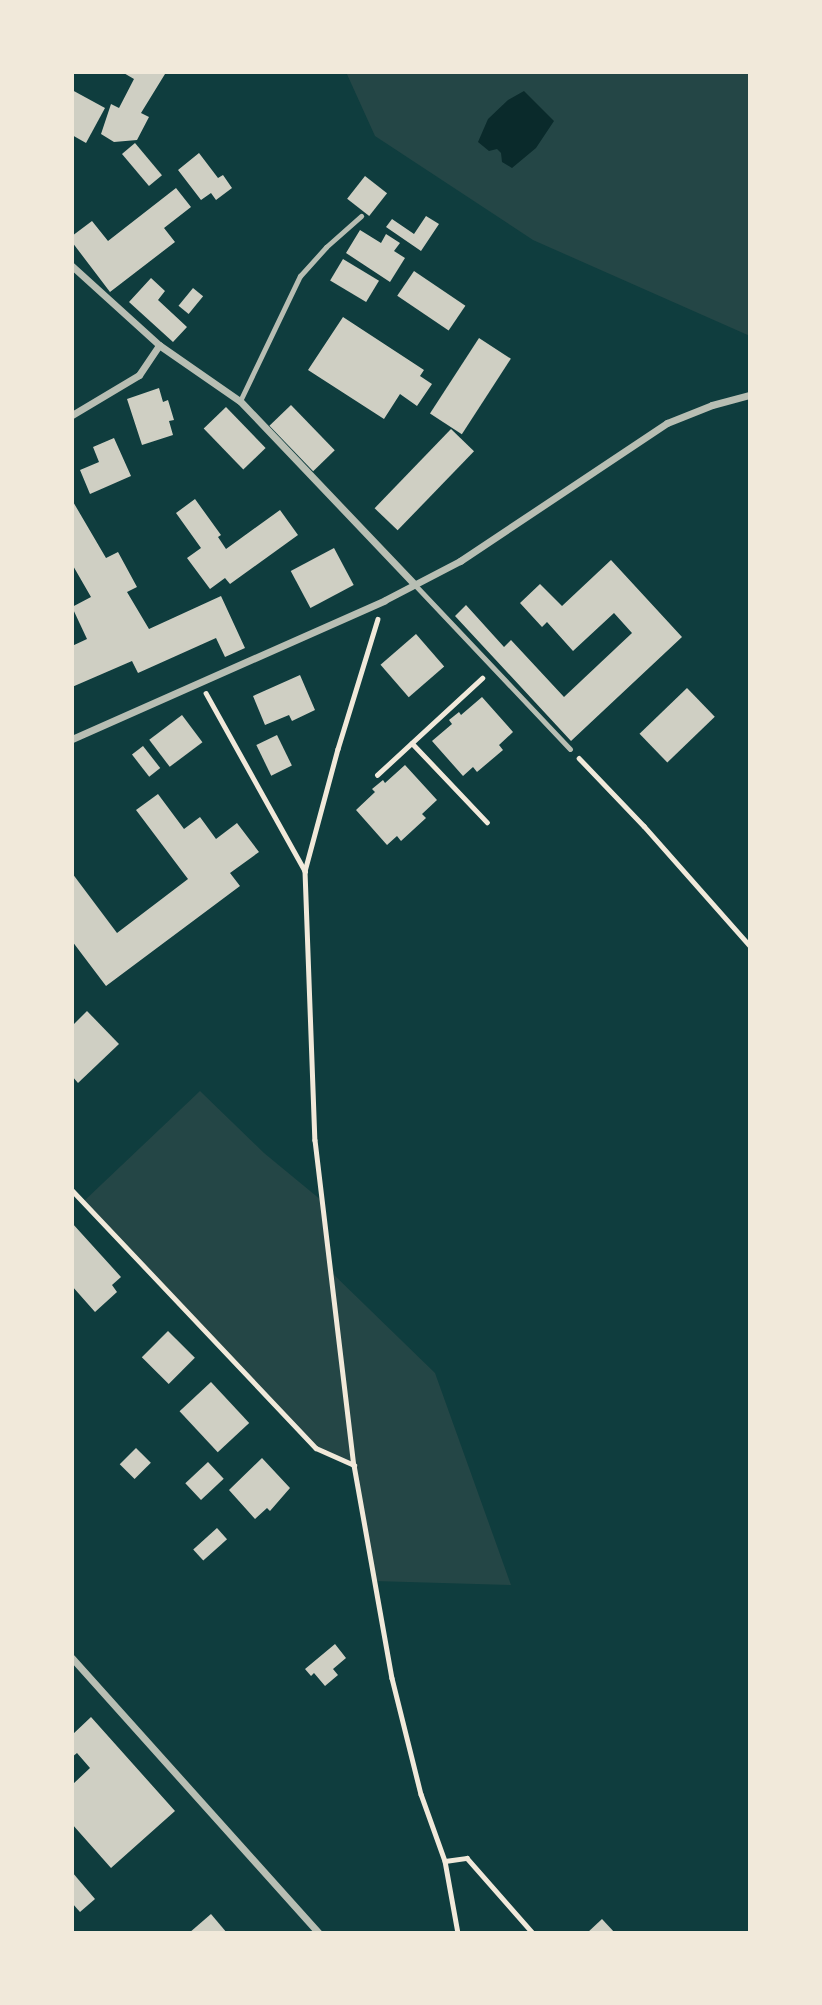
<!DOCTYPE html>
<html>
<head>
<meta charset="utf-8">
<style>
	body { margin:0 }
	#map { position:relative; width:822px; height:2005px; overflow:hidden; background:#0f3d3e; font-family:Arial,sans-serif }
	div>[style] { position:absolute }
	.green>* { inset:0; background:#244646 }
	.water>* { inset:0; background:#0a2a2b }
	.building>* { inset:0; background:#cfcfc3; transform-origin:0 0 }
	.path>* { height:4.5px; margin:-2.25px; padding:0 2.25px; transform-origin:2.25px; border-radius:2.25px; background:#f1e9da }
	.service>* { height:5px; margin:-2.5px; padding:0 2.5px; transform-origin:2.5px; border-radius:2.5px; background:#b8beb3 }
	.minor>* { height:7px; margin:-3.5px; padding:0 3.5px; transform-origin:3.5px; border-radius:3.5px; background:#b8beb3 }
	span { translate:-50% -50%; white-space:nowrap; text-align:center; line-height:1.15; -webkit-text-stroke:7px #f1e9da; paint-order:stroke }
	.frame { position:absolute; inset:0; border:74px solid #f1e9da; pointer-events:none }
</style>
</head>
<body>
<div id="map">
	<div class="green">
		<div style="clip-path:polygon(346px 72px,750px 72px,750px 336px,533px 240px,375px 136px)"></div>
		<div style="clip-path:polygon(200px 1091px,264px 1153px,321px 1200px,330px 1271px,435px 1373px,511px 1585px,374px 1581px,354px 1465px,316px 1448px,83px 1202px)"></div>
	</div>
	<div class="water">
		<div style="clip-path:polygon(524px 91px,554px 121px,536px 148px,512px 168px,502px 162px,501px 153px,497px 149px,489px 151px,478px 142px,488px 119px,508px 100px)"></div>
	</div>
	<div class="building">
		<div style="clip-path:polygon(122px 72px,165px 74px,141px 113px,149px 117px,137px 140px,114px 142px,101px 134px,111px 104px,119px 108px,134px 79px)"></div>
		<div style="clip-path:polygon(72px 90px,105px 108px,86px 143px,72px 135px)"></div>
		<div style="left:135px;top:143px;width:42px;height:17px;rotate:50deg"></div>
		<div style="clip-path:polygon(199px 153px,218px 178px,223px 175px,232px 188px,216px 200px,211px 193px,201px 200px,178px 170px)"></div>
		<div style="left:365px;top:176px;width:28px;height:29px;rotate:38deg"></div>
		<div style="clip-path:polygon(176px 188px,191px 207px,164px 228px,175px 242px,110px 292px,72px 242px,72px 236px,92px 221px,108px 241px)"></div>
		<div style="clip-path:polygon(426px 216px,439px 224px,421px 251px,386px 227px,392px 219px,414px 234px)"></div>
		<div style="clip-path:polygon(360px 230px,381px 243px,386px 234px,400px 243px,394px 251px,405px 258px,390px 282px,346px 253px)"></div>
		<div style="left:343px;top:259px;width:42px;height:25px;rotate:31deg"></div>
		<div style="left:414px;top:271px;width:62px;height:30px;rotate:34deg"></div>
		<div style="clip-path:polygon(151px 278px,165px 291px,158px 300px,187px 327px,173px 342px,129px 302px)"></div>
		<div style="left:193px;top:288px;width:13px;height:23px;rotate:39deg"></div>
		<div style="clip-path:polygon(343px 317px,424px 370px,420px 376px,432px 384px,417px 406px,400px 394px,384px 419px,308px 370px)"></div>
		<div style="left:479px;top:338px;width:38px;height:90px;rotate:33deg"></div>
		<div style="clip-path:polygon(159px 388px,163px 402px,168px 400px,174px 420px,169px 421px,173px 435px,142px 445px,127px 399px)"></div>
		<div style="left:291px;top:405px;width:63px;height:30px;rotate:46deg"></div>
		<div style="left:226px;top:407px;width:57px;height:31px;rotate:46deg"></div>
		<div style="left:451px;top:429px;width:32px;height:110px;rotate:44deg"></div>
		<div style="clip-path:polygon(114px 438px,131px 476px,90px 494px,80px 470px,99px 462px,93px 447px)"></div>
		<div style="clip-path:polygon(195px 499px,221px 535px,218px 537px,226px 549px,280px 510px,298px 535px,230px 584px,225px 578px,210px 589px,187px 558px,201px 548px,176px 513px)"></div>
		<div style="clip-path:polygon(72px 500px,106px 558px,118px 552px,137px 587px,127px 592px,149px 629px,221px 596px,245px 648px,225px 657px,216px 638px,138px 673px,132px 661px,72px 687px,72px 646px,87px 639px,72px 607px,91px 597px,72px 564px)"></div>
		<div style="left:334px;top:548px;width:42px;height:49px;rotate:62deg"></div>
		<div style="clip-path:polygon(611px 560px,682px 637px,571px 741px,455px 616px,466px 605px,504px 647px,511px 640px,564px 697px,632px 633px,614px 613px,573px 651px,547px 622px,542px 627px,520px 603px,540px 584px,562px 606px)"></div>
		<div style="left:416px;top:634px;width:43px;height:47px;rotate:49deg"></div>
		<div style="clip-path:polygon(300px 675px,315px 710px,292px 721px,289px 715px,265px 725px,253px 696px)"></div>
		<div style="left:687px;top:688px;width:40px;height:66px;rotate:46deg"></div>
		<div style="clip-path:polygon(482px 697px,513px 732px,499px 745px,503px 750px,477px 772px,473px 767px,463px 776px,432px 741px,452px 724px,449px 720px,459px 712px,461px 715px)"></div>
		<div style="left:182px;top:715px;width:34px;height:41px;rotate:53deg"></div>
		<div style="left:277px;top:735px;width:34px;height:23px;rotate:64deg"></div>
		<div style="left:143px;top:746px;width:28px;height:14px;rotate:52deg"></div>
		<div style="clip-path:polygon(405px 765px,437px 800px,422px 814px,426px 818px,401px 841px,397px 836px,387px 845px,356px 810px,375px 792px,372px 789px,383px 780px,385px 783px)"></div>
		<div style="clip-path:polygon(158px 794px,184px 829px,200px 817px,216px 839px,237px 823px,259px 852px,230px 873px,240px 886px,106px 986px,72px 941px,72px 873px,117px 933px,188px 879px,136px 810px)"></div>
		<div style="clip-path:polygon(87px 1011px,119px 1044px,78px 1083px,72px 1076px,72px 1026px)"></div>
		<div style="clip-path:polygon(72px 1223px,121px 1277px,112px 1285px,117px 1292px,95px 1312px,72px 1286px)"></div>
		<div style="left:168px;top:1331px;width:38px;height:37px;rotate:45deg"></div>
		<div style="left:211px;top:1382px;width:56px;height:43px;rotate:47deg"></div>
		<div style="left:136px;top:1448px;width:21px;height:23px;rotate:45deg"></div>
		<div style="clip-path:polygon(262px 1458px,290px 1488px,270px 1511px,267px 1508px,255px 1519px,229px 1490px)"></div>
		<div style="left:208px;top:1462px;width:23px;height:31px;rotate:47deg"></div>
		<div style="left:217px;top:1528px;width:15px;height:32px;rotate:48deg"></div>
		<div style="clip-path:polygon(335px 1644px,346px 1658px,333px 1669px,338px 1675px,325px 1686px,314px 1673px,311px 1676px,305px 1669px)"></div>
		<div style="clip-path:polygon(91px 1717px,175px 1811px,111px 1868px,72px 1824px,72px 1785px,90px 1768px,77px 1753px,72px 1757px,72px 1735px)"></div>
		<div style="clip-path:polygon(72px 1872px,95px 1899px,80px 1912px,72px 1903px)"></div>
		<div style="clip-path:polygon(211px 1914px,227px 1933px,189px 1933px)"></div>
		<div style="clip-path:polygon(602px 1919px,615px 1933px,587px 1933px)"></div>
	</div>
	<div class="path">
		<div style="left:378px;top:619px;width:136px;rotate:107.1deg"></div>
		<div style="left:338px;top:749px;width:126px;rotate:105.1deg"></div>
		<div style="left:305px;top:871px;width:269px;rotate:87.9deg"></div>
		<div style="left:315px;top:1140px;width:327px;rotate:83.2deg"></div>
		<div style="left:354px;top:1465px;width:216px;rotate:79.9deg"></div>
		<div style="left:392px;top:1678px;width:120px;rotate:76deg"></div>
		<div style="left:421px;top:1794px;width:71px;rotate:70.3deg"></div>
		<div style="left:445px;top:1861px;width:73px;rotate:79.8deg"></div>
		<div style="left:206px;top:693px;width:204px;rotate:60.9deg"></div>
		<div style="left:412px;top:743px;width:109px;rotate:46.5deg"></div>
		<div style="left:579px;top:758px;width:94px;rotate:46.3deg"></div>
		<div style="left:644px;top:826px;width:160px;rotate:48.5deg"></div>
		<div style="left:377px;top:775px;width:143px;rotate:-42.7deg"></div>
		<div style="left:72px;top:1190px;width:355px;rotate:46.6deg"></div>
		<div style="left:316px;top:1448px;width:42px;rotate:24.1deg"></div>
		<div style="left:445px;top:1861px;width:22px;rotate:-8deg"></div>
		<div style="left:467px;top:1858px;width:100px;rotate:48.7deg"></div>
	</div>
	<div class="service">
		<div style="left:240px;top:401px;width:139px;rotate:-64.4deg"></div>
		<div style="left:300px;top:276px;width:39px;rotate:-48deg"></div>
		<div style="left:326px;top:247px;width:47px;rotate:-41.5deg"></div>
		<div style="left:414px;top:584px;width:227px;rotate:46.6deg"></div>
	</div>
	<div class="minor">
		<div style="left:72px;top:266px;width:118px;rotate:42.2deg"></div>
		<div style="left:159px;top:345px;width:98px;rotate:34.7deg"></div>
		<div style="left:240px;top:401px;width:253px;rotate:46.4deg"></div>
		<div style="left:72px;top:415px;width:78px;rotate:-30.8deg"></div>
		<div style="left:139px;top:375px;width:36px;rotate:-56deg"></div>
		<div style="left:72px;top:739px;width:342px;rotate:-23.9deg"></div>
		<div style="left:385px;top:600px;width:85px;rotate:-27.5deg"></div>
		<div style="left:460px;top:561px;width:249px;rotate:-33.7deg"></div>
		<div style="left:667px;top:423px;width:48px;rotate:-21.8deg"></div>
		<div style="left:712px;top:405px;width:39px;rotate:-15deg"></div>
		<div style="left:72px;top:1658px;width:370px;rotate:48.1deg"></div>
	</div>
	<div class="frame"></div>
</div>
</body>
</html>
